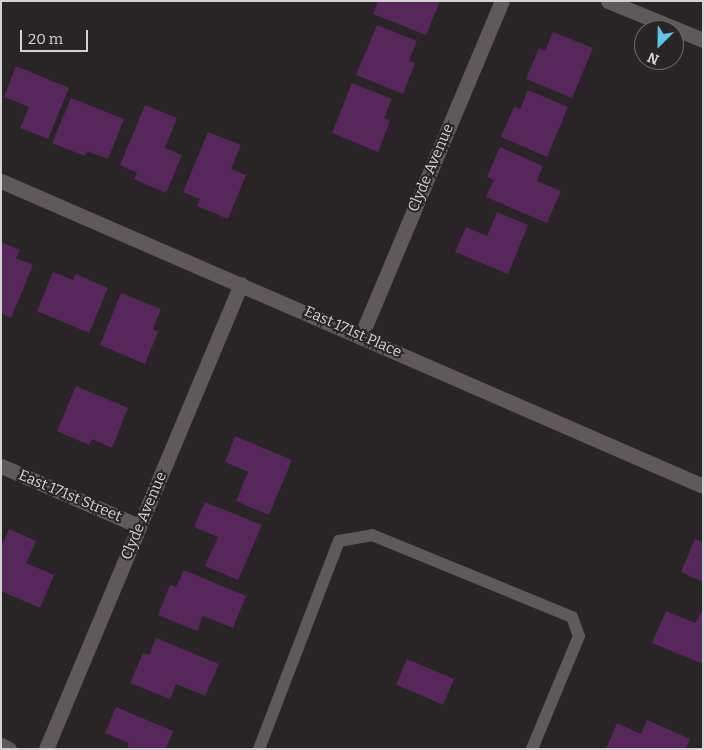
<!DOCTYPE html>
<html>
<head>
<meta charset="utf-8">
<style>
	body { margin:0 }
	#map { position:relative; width:704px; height:750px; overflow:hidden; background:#292426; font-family:Bitter,serif }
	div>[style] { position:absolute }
	.building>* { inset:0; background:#57275b; transform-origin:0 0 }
	.lane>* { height:12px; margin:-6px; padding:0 6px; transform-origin:6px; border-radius:6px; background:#5f595b }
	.street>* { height:15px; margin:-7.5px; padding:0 7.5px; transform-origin:7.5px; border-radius:7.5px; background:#5f595b }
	span { translate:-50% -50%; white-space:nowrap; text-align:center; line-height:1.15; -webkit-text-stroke:4px #292426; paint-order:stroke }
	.street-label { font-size:15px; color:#d5d2d3 }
	.frame { position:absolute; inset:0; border:2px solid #d5d2d3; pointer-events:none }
	.north { position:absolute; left:634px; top:20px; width:50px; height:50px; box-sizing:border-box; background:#292426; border:1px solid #6e6a6b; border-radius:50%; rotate:203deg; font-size:14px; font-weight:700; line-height:20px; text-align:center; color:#d5d2d3 }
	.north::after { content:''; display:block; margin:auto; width:18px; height:22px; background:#5cc7e8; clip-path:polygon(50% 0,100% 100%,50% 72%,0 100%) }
	.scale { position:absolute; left:20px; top:30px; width:68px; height:22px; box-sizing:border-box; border:2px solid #d5d2d3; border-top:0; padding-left:6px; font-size:15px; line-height:18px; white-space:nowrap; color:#d5d2d3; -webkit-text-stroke:4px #292426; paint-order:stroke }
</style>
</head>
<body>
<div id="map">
	<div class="building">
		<div style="clip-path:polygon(378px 1px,440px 1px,426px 35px,373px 14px)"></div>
		<div style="clip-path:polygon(377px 25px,417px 41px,409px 61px,415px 63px,403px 94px,356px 75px)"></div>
		<div style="clip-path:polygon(553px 32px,593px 48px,572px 98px,526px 79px,539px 48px,545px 51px)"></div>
		<div style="clip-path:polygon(16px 66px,69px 88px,48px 139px,20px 128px,29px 107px,4px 97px)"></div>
		<div style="clip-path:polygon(352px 83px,392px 99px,384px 118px,390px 121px,378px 152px,332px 133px)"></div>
		<div style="clip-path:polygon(528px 90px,568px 107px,547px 157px,501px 137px,514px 107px,520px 109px)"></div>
		<div style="clip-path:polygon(71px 98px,124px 119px,108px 159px,87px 151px,85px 156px,52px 143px)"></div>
		<div style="clip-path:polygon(145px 105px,177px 118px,165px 148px,182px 155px,166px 193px,134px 179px,137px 173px,120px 165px)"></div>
		<div style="clip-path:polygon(208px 132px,241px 145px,231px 169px,246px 175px,228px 219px,197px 206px,200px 199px,183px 192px)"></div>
		<div style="clip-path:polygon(500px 147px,543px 166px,537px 181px,561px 191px,547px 223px,486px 197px,494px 180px,487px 177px)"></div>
		<div style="clip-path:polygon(497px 212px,528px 225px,508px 274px,455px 252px,466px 227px,487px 236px)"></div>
		<div style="clip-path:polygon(1px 242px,20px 250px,16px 258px,33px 265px,11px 318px,1px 313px)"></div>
		<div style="clip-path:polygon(53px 272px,73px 280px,76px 274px,108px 288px,89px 333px,37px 311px)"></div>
		<div style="clip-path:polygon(121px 293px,161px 309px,153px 329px,158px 332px,145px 364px,100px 345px)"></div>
		<div style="clip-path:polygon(76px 386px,128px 408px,112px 448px,92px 439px,89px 445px,57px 431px)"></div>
		<div style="clip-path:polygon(235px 436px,292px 460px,269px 515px,236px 501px,248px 472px,225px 462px)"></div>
		<div style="clip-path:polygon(205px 502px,262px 525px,238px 580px,205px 566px,218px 537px,194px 527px)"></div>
		<div style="clip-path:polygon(9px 529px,36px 541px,26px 563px,54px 575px,40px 608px,1px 591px,1px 547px)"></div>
		<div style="clip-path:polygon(695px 539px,703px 542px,703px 582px,681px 572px)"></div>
		<div style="clip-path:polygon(184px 570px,246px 596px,233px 628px,203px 616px,197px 631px,158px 615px,170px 585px,176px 587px)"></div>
		<div style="clip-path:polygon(703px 609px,703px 664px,652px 643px,666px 611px,695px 623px)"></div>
		<div style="clip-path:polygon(156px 638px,219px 664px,205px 696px,176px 684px,170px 699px,130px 683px,143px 653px,149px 655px)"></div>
		<div style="left:407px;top:659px;width:51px;height:28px;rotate:23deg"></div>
		<div style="clip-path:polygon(116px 707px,173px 731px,166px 749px,127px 749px,129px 743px,105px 733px)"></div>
		<div style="clip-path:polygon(647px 720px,690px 739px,686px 749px,606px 749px,617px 723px,641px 734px)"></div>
	</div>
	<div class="lane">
		<div style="left:259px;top:749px;width:223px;rotate:-69deg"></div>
		<div style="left:339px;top:541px;width:34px;rotate:-10deg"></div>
		<div style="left:372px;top:535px;width:216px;rotate:22.3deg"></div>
		<div style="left:572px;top:617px;width:20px;rotate:70deg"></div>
		<div style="left:579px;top:636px;width:122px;rotate:112.6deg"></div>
	</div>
	<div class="street">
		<div style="left:608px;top:1px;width:103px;rotate:22.3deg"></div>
		<div style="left:1px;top:181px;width:765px;rotate:23.48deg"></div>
		<div style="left:361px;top:336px;width:363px;rotate:-67.2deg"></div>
		<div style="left:1px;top:466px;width:150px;rotate:23.5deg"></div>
		<div style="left:1px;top:745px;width:9px;rotate:27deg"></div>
		<div style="left:46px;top:749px;width:504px;rotate:-67.25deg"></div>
	</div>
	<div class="street-label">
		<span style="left:431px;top:168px;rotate:-67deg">Clyde Avenue</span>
		<span style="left:353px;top:332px;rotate:24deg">East 171st Place</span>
		<span style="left:70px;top:496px;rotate:23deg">East 171st Street</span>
		<span style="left:144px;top:516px;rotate:-67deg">Clyde Avenue</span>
	</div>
	<div class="frame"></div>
	<div class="north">N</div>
	<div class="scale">20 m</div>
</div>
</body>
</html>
